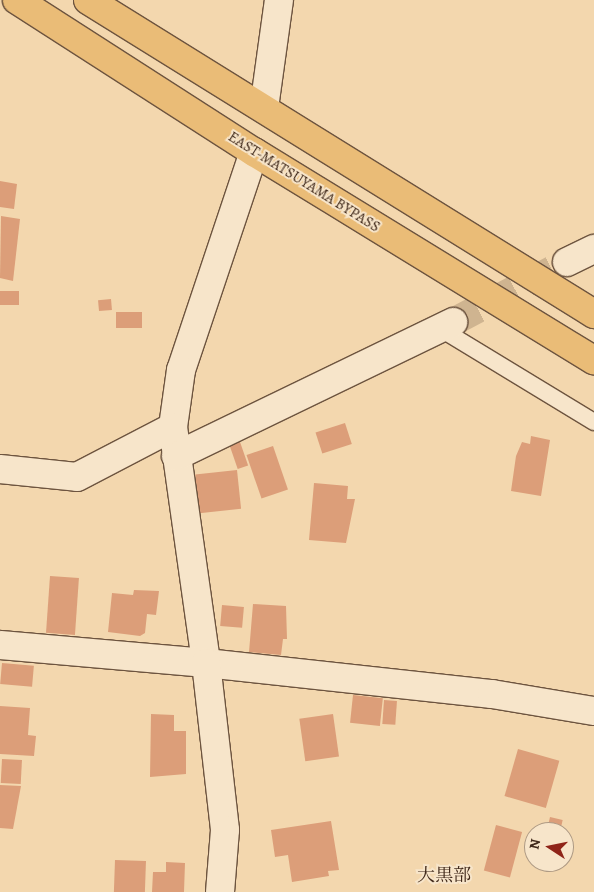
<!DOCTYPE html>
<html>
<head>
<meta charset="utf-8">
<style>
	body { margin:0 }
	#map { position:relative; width:594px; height:892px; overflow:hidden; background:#f3d7ae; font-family:Alegreya,"Noto Serif JP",serif }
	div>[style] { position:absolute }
	.building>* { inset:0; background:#dc9e79; transform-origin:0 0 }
	.minor-tunnel>* { height:28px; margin-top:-14px; transform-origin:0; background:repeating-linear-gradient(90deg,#cfb490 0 28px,transparent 0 42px) }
	.roads { filter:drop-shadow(1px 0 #6d543f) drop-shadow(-1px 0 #6d543f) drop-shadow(0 1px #6d543f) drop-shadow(0 -1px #6d543f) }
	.service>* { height:16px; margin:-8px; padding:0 8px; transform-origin:8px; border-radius:8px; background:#f7e5ca }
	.minor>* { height:28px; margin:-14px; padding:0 14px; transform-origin:14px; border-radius:14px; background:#f7e5ca }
	.trunk>* { height:28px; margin:-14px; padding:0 14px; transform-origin:14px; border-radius:14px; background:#eabc77 }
	span { translate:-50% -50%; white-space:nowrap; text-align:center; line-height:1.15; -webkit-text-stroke:4px #f7e5ca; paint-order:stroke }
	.street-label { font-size:15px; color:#40291a }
	.quarter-label { font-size:18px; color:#40291a }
	.north { position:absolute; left:524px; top:822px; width:50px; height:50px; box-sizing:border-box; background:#f7e5ca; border:1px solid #ae9a84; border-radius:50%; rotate:281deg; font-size:14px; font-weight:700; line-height:20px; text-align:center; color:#40291a }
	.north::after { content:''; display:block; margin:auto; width:18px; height:22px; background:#8f2418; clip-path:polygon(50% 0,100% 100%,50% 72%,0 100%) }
</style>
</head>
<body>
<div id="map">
	<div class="building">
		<div style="clip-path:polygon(0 181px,17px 184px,14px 209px,0 207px)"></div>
		<div style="clip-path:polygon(1px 216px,20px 219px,13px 281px,0 278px)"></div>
		<div style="left:0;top:291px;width:19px;height:14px"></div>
		<div style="left:111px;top:299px;width:11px;height:13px;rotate:85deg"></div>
		<div style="left:116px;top:312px;width:26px;height:16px"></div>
		<div style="left:345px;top:423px;width:22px;height:31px;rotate:72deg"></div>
		<div style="clip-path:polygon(531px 436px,550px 440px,541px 496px,511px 491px,516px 456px,522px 442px,530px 444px)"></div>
		<div style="left:239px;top:439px;width:28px;height:11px;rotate:71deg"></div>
		<div style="left:273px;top:446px;width:46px;height:28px;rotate:71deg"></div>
		<div style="left:237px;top:470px;width:39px;height:42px;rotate:84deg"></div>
		<div style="clip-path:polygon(314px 483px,348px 486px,347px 499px,355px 499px,346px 543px,309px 540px)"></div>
		<div style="left:50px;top:576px;width:29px;height:57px;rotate:4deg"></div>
		<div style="clip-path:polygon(134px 590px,159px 591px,156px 615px,147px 614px,145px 633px,140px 636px,108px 632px,112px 593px,133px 595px)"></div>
		<div style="clip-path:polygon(253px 604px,286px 606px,287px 639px,283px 639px,281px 655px,249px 652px)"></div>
		<div style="left:222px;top:605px;width:22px;height:21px;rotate:5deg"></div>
		<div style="left:2px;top:663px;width:32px;height:21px;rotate:5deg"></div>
		<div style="left:353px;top:695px;width:30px;height:28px;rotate:6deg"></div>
		<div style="left:384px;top:700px;width:13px;height:24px;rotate:4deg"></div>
		<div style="clip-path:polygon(0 706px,30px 708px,28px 735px,36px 736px,34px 756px,0 754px)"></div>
		<div style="clip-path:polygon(151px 714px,174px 715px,174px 731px,186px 731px,186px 774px,150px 777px)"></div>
		<div style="left:333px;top:714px;width:43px;height:34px;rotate:82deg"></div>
		<div style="left:518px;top:749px;width:43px;height:49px;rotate:16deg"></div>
		<div style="left:2px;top:759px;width:20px;height:24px;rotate:3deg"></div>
		<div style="clip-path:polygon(0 785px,21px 786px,13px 829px,0 828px)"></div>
		<div style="left:550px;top:817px;width:13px;height:11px;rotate:13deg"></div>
		<div style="clip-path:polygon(331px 821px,339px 870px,328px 871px,329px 876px,292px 882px,288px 855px,275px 857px,271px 830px)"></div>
		<div style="left:496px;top:825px;width:27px;height:47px;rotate:15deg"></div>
		<div style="left:115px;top:860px;width:31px;height:32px;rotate:2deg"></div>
		<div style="clip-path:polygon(166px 862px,185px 863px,184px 892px,152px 892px,153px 872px,166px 872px)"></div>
	</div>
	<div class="minor-tunnel">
		<div style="left:453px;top:322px;width:129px;rotate:-27.8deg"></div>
	</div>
	<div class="roads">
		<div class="service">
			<div style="left:441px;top:329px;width:179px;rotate:31.3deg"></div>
		</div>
		<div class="minor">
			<div style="left:264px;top:108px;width:109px;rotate:-82.1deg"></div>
			<div style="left:254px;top:152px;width:230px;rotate:108.5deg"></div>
			<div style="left:181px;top:370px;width:58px;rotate:98deg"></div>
			<div style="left:173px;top:427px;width:238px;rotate:82deg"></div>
			<div style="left:206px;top:663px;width:288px;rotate:6.2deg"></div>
			<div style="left:492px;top:694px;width:103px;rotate:9.5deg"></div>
			<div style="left:567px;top:262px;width:30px;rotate:-26deg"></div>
			<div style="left:176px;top:456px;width:308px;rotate:-25.8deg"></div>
			<div style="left:0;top:469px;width:77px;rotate:5.9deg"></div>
			<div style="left:77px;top:477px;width:108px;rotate:-27.5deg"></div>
			<div style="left:0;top:645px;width:207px;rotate:5deg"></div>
			<div style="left:206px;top:663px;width:168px;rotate:83.5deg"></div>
			<div style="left:225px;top:830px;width:62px;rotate:94.6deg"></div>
		</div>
		<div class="trunk">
			<div style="left:17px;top:0;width:282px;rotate:32.7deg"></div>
			<div style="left:254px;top:152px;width:399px;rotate:31.5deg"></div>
			<div style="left:88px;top:0;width:596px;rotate:31.82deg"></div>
		</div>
	</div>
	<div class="street-label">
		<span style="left:304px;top:182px;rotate:32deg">EAST-MATSUYAMA BYPASS</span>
	</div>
	<div class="quarter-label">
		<span style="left:444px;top:875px">大黒部</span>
	</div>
	<div class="north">N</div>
</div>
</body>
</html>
